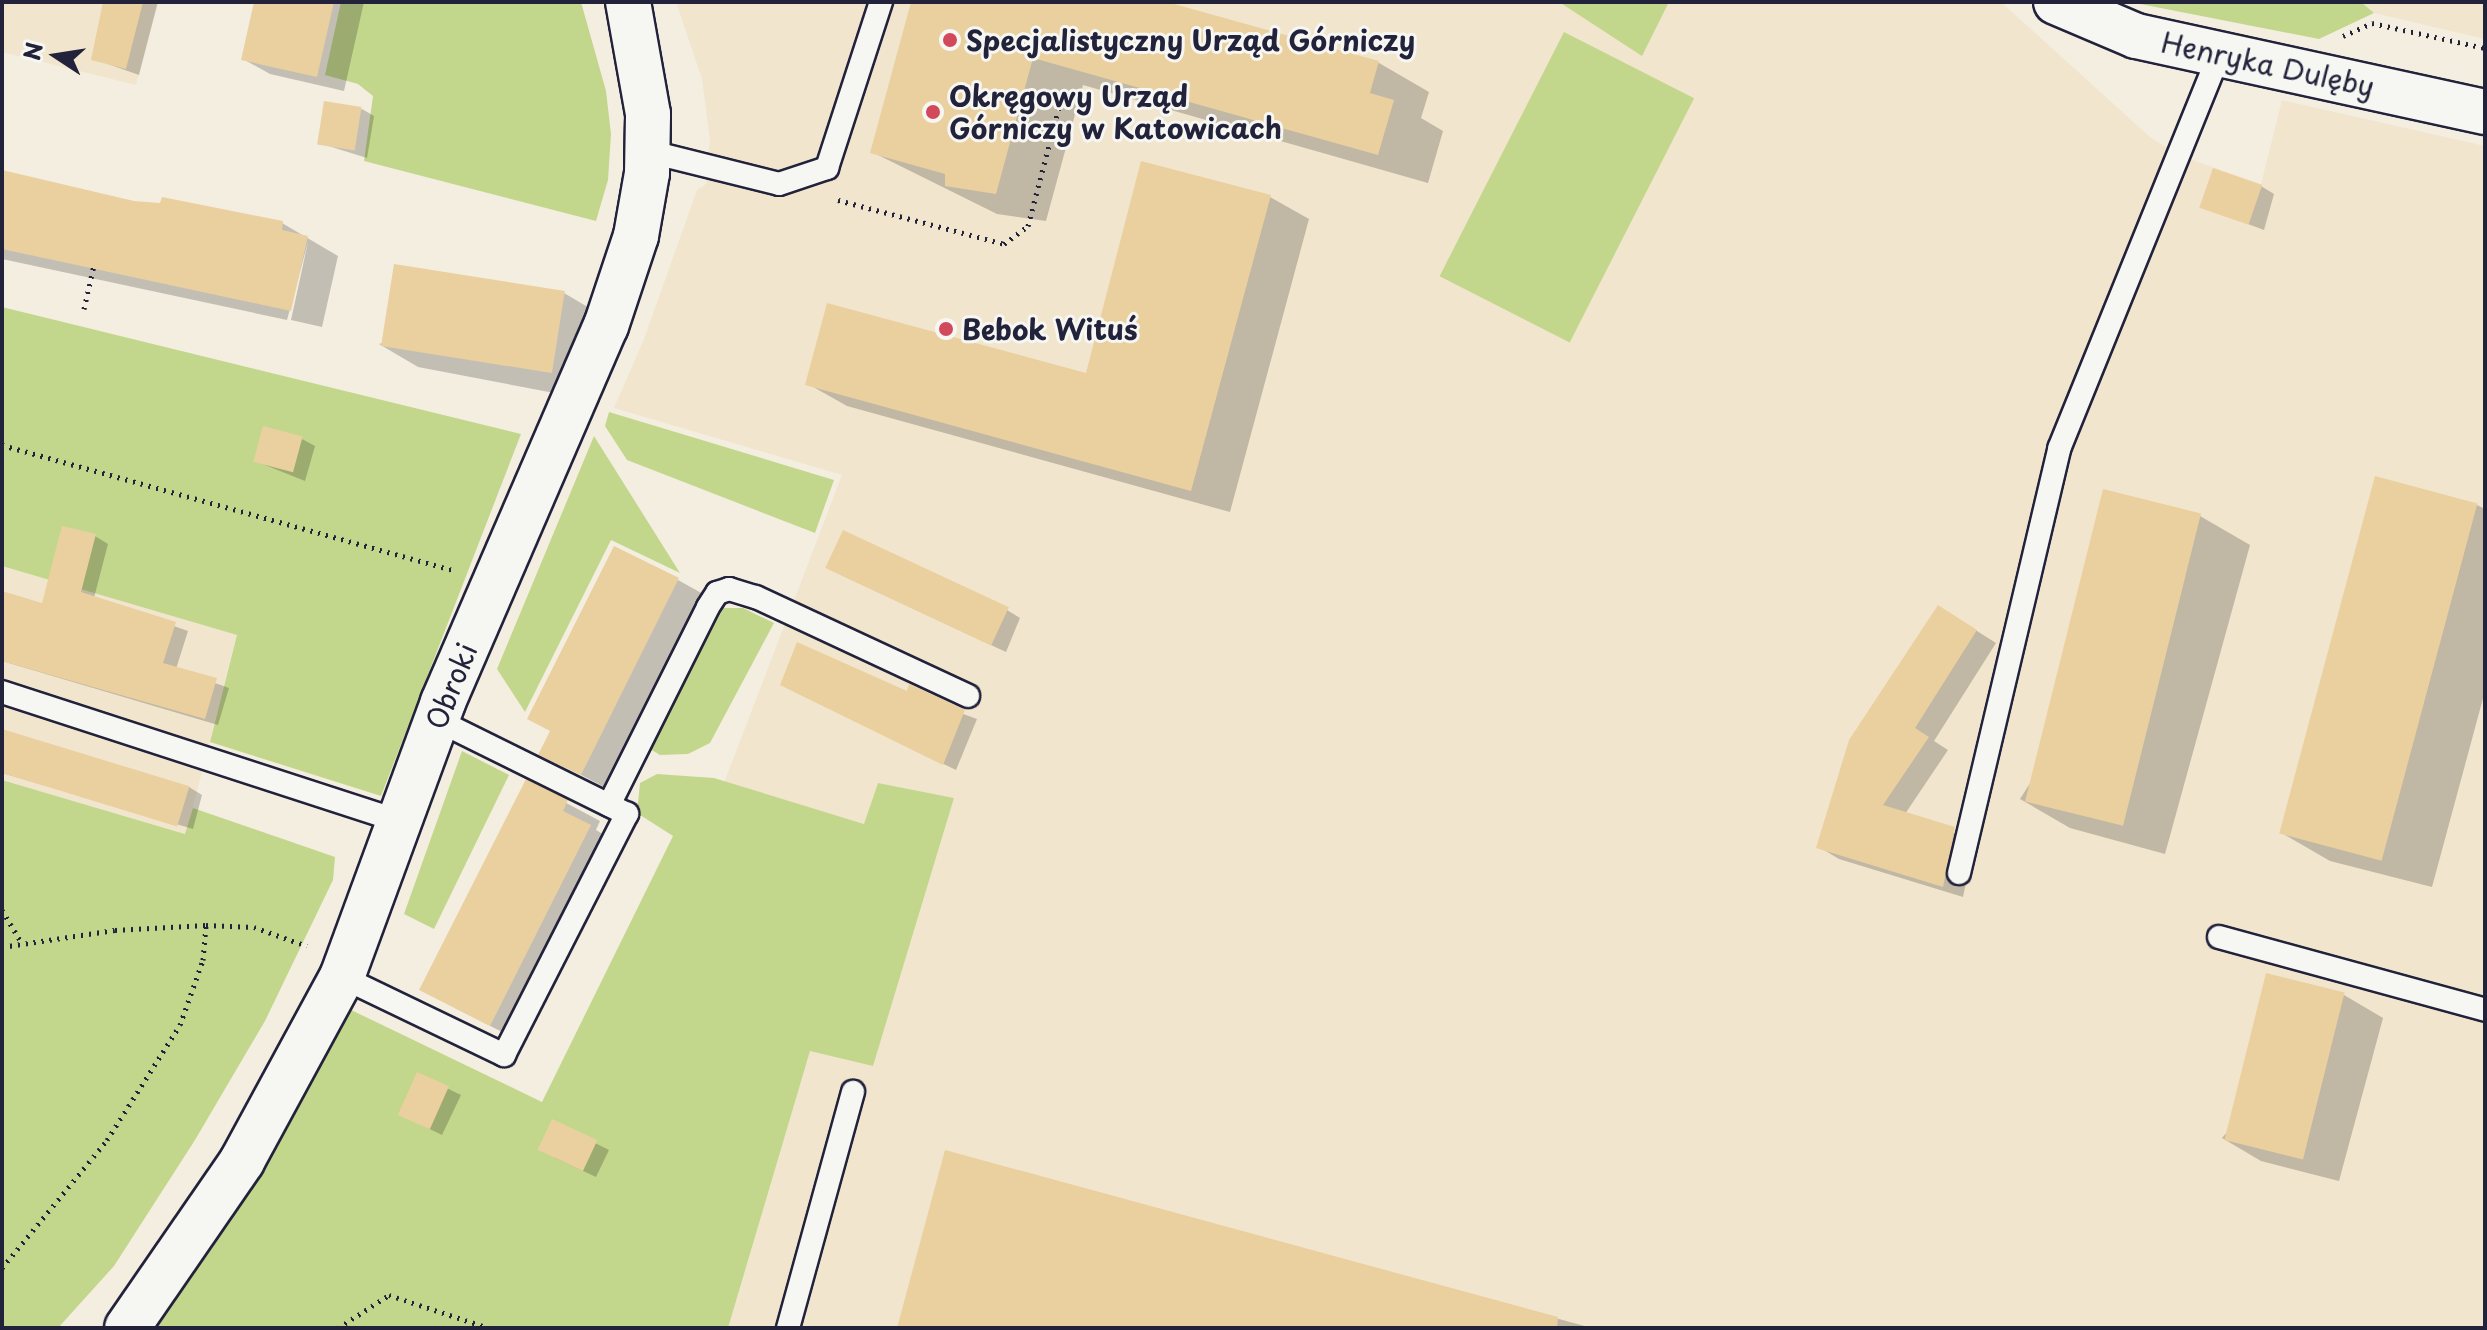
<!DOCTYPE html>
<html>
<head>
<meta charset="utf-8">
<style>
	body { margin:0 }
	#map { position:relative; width:2487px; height:1330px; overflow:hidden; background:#f4eee1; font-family:"Playpen Sans",sans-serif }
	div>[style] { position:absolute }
	.built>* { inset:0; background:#f1e5cd }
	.green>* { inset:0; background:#c3d78c; transform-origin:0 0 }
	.shadow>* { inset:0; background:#0003 }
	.building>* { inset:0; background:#ead09f; transform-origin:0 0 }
	.path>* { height:5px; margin-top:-2.5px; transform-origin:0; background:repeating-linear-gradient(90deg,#22223b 0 2px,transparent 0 8px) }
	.roads { filter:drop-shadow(2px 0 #22223b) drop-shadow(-2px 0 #22223b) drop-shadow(0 2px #22223b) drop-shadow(0 -2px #22223b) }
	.service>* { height:22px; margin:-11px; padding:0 11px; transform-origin:11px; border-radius:11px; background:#f6f6f2 }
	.minor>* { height:44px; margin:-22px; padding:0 22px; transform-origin:22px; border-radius:22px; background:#f6f6f2 }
	.dots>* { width:22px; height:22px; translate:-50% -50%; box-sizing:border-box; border:4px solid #f6f6f2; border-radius:50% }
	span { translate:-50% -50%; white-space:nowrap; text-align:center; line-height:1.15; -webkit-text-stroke:6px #f6f6f2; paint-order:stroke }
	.poi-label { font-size:28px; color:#22223b; font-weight:700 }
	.left { translate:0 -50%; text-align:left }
	.street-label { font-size:28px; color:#22223b }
	.frame { position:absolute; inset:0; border:4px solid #22223b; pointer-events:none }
	.north { position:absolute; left:16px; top:16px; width:80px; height:80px; -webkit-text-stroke:6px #f6f6f2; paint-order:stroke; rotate:282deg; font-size:22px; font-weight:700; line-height:32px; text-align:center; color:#22223b }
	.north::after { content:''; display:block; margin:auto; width:28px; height:36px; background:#22223b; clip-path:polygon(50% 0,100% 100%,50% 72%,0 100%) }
</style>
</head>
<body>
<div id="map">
	<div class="built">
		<div style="clip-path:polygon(2px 2px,157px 2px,136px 85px,2px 52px)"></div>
		<div style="clip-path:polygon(676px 2px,1559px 2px,1642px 55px,1669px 2px,2001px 2px,2150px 137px,2178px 155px,2261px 184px,2282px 100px,2485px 146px,2485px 1328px,728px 1328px,810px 1050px,873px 1065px,954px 798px,878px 783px,865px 824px,724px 783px,842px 475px,614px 408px,644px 339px,697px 190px,706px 184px,710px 140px,702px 79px)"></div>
		<div style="clip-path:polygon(2361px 2px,2485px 2px,2485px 39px,2374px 13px)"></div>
		<div style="clip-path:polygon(2px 566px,237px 635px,186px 834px,2px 780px)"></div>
	</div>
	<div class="green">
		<div style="clip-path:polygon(341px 2px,581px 2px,606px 91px,611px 134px,608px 180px,596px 221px,364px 161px,373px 96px,358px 84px,325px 75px)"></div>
		<div style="clip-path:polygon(1559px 2px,1669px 2px,1642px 56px)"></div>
		<div style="clip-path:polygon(2130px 2px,2361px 2px,2374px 13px,2319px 39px)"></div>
		<div style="left:1564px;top:32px;width:146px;height:274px;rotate:27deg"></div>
		<div style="clip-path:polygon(2px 307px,521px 434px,381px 796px,210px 742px,237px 635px,2px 566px)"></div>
		<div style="clip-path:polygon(609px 412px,834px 480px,815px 533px,627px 460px,605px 426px)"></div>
		<div style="clip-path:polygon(594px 436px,680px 573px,611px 540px,525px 712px,497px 669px)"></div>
		<div style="clip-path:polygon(723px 608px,743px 608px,774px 623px,710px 743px,688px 754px,660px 755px,650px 749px)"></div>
		<div style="clip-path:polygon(462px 751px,509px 775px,434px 929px,404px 914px)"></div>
		<div style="clip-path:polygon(657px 774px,714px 778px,864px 824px,878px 783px,954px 798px,873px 1066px,810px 1051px,728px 1328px,147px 1328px,345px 1007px,542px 1102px,673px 836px,637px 813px,640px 783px)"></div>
		<div style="clip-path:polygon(2px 780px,185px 834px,193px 808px,335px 857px,333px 880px,265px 1021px,195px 1140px,114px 1266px,58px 1328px,2px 1328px)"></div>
	</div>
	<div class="shadow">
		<div style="clip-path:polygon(107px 2px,158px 2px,139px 75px,94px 59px)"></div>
		<div style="clip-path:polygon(256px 2px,364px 2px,344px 91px,270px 74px,243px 59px)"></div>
		<div style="clip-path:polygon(913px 2px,1161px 2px,1379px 63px,1429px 92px,1421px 118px,1443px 131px,1428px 183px,1083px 85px,1046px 221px,997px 214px,872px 152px)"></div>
		<div style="clip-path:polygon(362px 109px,374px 116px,367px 158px,319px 143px)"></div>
		<div style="clip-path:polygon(2px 173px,133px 203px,282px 223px,338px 256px,322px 327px,291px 320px,308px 242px,287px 320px,2px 259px)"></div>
		<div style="clip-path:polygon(2261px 186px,2274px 194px,2264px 230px,2202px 207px)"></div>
		<div style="clip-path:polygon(1270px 197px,1309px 219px,1230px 512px,847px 406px,808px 384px,1088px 375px)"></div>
		<div style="clip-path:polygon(564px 293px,603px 316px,586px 399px,418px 367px,379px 344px)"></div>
		<div style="clip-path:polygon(302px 439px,315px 446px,305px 481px,255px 461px)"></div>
		<div style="clip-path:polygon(2477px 505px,2485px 509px,2485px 691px,2432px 887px,2330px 861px,2280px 832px)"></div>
		<div style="clip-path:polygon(2200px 516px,2250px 545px,2165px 854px,2070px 828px,2020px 799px)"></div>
		<div style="clip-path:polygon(95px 536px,108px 544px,94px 598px,188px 631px,176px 669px,229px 688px,218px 725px,2px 661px,2px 593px,44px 606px)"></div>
		<div style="clip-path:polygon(841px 575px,1007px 610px,1020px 618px,1006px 652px)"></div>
		<div style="clip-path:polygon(678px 580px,705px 595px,608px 789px,541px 754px)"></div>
		<div style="clip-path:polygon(1958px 619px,1996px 643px,1934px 741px,1948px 750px,1905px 814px,1975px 841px,1963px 897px,1839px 859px,1819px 847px)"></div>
		<div style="clip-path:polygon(795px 692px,908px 694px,977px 719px,956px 770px)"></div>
		<div style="clip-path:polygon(2px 732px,189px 787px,202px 795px,193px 829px,2px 773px)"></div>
		<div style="clip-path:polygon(527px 782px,600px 821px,596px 830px,623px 846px,524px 1043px,455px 1008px)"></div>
		<div style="clip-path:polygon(2344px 995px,2383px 1018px,2339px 1181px,2261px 1161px,2222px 1138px)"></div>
		<div style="clip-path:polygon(418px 1074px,461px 1095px,442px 1135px,411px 1120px)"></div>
		<div style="clip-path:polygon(553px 1122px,609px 1150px,596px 1177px,553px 1157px)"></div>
		<div style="clip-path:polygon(946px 1152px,1592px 1328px,899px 1328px)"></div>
	</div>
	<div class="building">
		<div style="clip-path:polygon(103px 2px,143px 2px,126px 69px,91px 60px)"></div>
		<div style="clip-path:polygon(254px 2px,334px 2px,317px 77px,241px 60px)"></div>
		<div style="clip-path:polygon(911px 2px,1167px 2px,1379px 61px,1370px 93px,1394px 100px,1378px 155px,1033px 58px,996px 194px,945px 186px,945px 174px,870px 153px)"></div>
		<div style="left:324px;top:101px;width:38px;height:44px;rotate:9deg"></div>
		<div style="clip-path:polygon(1141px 161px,1271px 195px,1191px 491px,805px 385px,827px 303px,1086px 373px)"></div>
		<div style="left:2213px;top:168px;width:52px;height:42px;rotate:19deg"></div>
		<div style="clip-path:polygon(2px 170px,134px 201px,160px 203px,162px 197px,283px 221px,282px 230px,308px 236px,291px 311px,2px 249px)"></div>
		<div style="left:394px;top:264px;width:173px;height:83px;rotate:9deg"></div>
		<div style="left:263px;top:426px;width:41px;height:37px;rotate:15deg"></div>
		<div style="left:2375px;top:476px;width:106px;height:370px;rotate:15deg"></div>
		<div style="left:2103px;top:489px;width:101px;height:322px;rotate:14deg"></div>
		<div style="clip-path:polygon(62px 526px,96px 534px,81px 592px,176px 622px,163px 663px,217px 678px,205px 719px,2px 661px,2px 591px,42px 603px)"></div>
		<div style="left:843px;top:530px;width:183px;height:42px;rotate:25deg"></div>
		<div style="clip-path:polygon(614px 546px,679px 578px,581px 775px,538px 755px,550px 731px,527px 719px)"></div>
		<div style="clip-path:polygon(1938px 605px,1977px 630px,1915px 728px,1929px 737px,1883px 805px,1955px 827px,1943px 887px,1816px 848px,1849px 740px)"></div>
		<div style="clip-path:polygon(797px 642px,907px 691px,909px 684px,965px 710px,943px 765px,780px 685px)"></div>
		<div style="left:2px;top:729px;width:196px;height:42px;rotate:17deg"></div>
		<div style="clip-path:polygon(526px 779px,568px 800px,563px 811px,591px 825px,490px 1026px,419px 990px)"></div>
		<div style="left:2266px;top:973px;width:81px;height:172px;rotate:14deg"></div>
		<div style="left:417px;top:1072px;width:35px;height:47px;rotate:24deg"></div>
		<div style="left:552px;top:1119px;width:50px;height:34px;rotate:25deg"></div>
		<div style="clip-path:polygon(945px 1150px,1558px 1317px,1557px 1328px,897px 1328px)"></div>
	</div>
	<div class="path">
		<div style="left:2343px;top:36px;width:32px;rotate:-24deg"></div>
		<div style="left:2372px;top:23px;width:116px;rotate:12.5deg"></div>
		<div style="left:838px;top:200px;width:172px;rotate:14.8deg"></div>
		<div style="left:1004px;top:244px;width:30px;rotate:-37deg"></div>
		<div style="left:1028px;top:226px;width:127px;rotate:-75.4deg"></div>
		<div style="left:84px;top:309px;width:45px;rotate:-77.2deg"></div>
		<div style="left:2px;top:445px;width:469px;rotate:15.5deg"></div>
		<div style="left:2px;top:910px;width:39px;rotate:59deg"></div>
		<div style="left:2px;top:947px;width:114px;rotate:-8.6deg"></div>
		<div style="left:115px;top:930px;width:91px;rotate:-3.1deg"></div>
		<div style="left:206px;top:925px;width:48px;rotate:2.4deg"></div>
		<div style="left:254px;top:927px;width:56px;rotate:19.7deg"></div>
		<div style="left:2px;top:1268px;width:166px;rotate:-50.6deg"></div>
		<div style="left:107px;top:1140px;width:136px;rotate:-57.6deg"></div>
		<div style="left:180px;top:1025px;width:69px;rotate:-70.5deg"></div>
		<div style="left:203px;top:960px;width:35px;rotate:-85deg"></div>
		<div style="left:338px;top:1328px;width:61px;rotate:-32.9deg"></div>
		<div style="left:389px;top:1295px;width:105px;rotate:18.3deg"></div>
	</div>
	<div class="roads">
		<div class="service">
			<div style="left:647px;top:151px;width:136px;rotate:14deg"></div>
			<div style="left:779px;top:184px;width:51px;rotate:-18.4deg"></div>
			<div style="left:827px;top:168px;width:175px;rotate:-72deg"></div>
			<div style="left:2px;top:692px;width:420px;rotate:18deg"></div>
			<div style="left:609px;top:805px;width:221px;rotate:-63.4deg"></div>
			<div style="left:708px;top:607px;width:17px;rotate:-57deg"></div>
			<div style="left:717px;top:593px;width:13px;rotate:-18deg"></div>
			<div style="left:729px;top:589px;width:28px;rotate:17deg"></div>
			<div style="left:756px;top:597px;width:234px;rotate:25deg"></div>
			<div style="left:1959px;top:873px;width:436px;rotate:-76.7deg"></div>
			<div style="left:2059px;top:449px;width:427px;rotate:-67.9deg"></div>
			<div style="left:2219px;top:937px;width:276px;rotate:15.3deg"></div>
			<div style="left:342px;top:977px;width:180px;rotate:25.7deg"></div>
			<div style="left:504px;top:1055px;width:271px;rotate:-63deg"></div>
			<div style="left:627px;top:814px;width:212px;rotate:-153.7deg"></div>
			<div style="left:788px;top:1328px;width:245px;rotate:-74.6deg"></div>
		</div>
		<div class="minor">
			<div style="left:2056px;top:2px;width:87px;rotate:23deg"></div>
			<div style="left:2136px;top:36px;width:357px;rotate:12.3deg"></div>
			<div style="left:127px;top:1328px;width:203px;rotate:-55.4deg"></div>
			<div style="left:242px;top:1161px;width:209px;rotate:-61.5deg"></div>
			<div style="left:342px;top:977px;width:293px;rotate:-69.8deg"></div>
			<div style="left:443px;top:702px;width:410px;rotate:-66.6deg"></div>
			<div style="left:606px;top:326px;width:95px;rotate:-71.6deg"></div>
			<div style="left:636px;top:236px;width:64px;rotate:-80.1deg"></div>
			<div style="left:647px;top:173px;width:59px;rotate:-89deg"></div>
			<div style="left:648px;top:114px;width:114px;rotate:-100.1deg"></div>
		</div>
	</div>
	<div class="dots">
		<div style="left:950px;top:40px;background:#d1495b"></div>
		<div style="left:933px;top:112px;background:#d1495b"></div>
		<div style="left:946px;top:329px;background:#d1495b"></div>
	</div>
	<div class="poi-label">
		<span class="left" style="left:966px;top:40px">Specjalistyczny Urząd Górniczy</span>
		<span class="left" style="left:949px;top:112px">Okręgowy Urząd<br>Górniczy w Katowicach</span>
		<span class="left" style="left:962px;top:329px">Bebok Wituś</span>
	</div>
	<div class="street-label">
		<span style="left:2268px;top:64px;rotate:12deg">Henryka Dulęby</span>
		<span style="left:451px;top:686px;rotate:-68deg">Obroki</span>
	</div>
	<div class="frame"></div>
	<div class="north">N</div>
</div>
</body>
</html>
